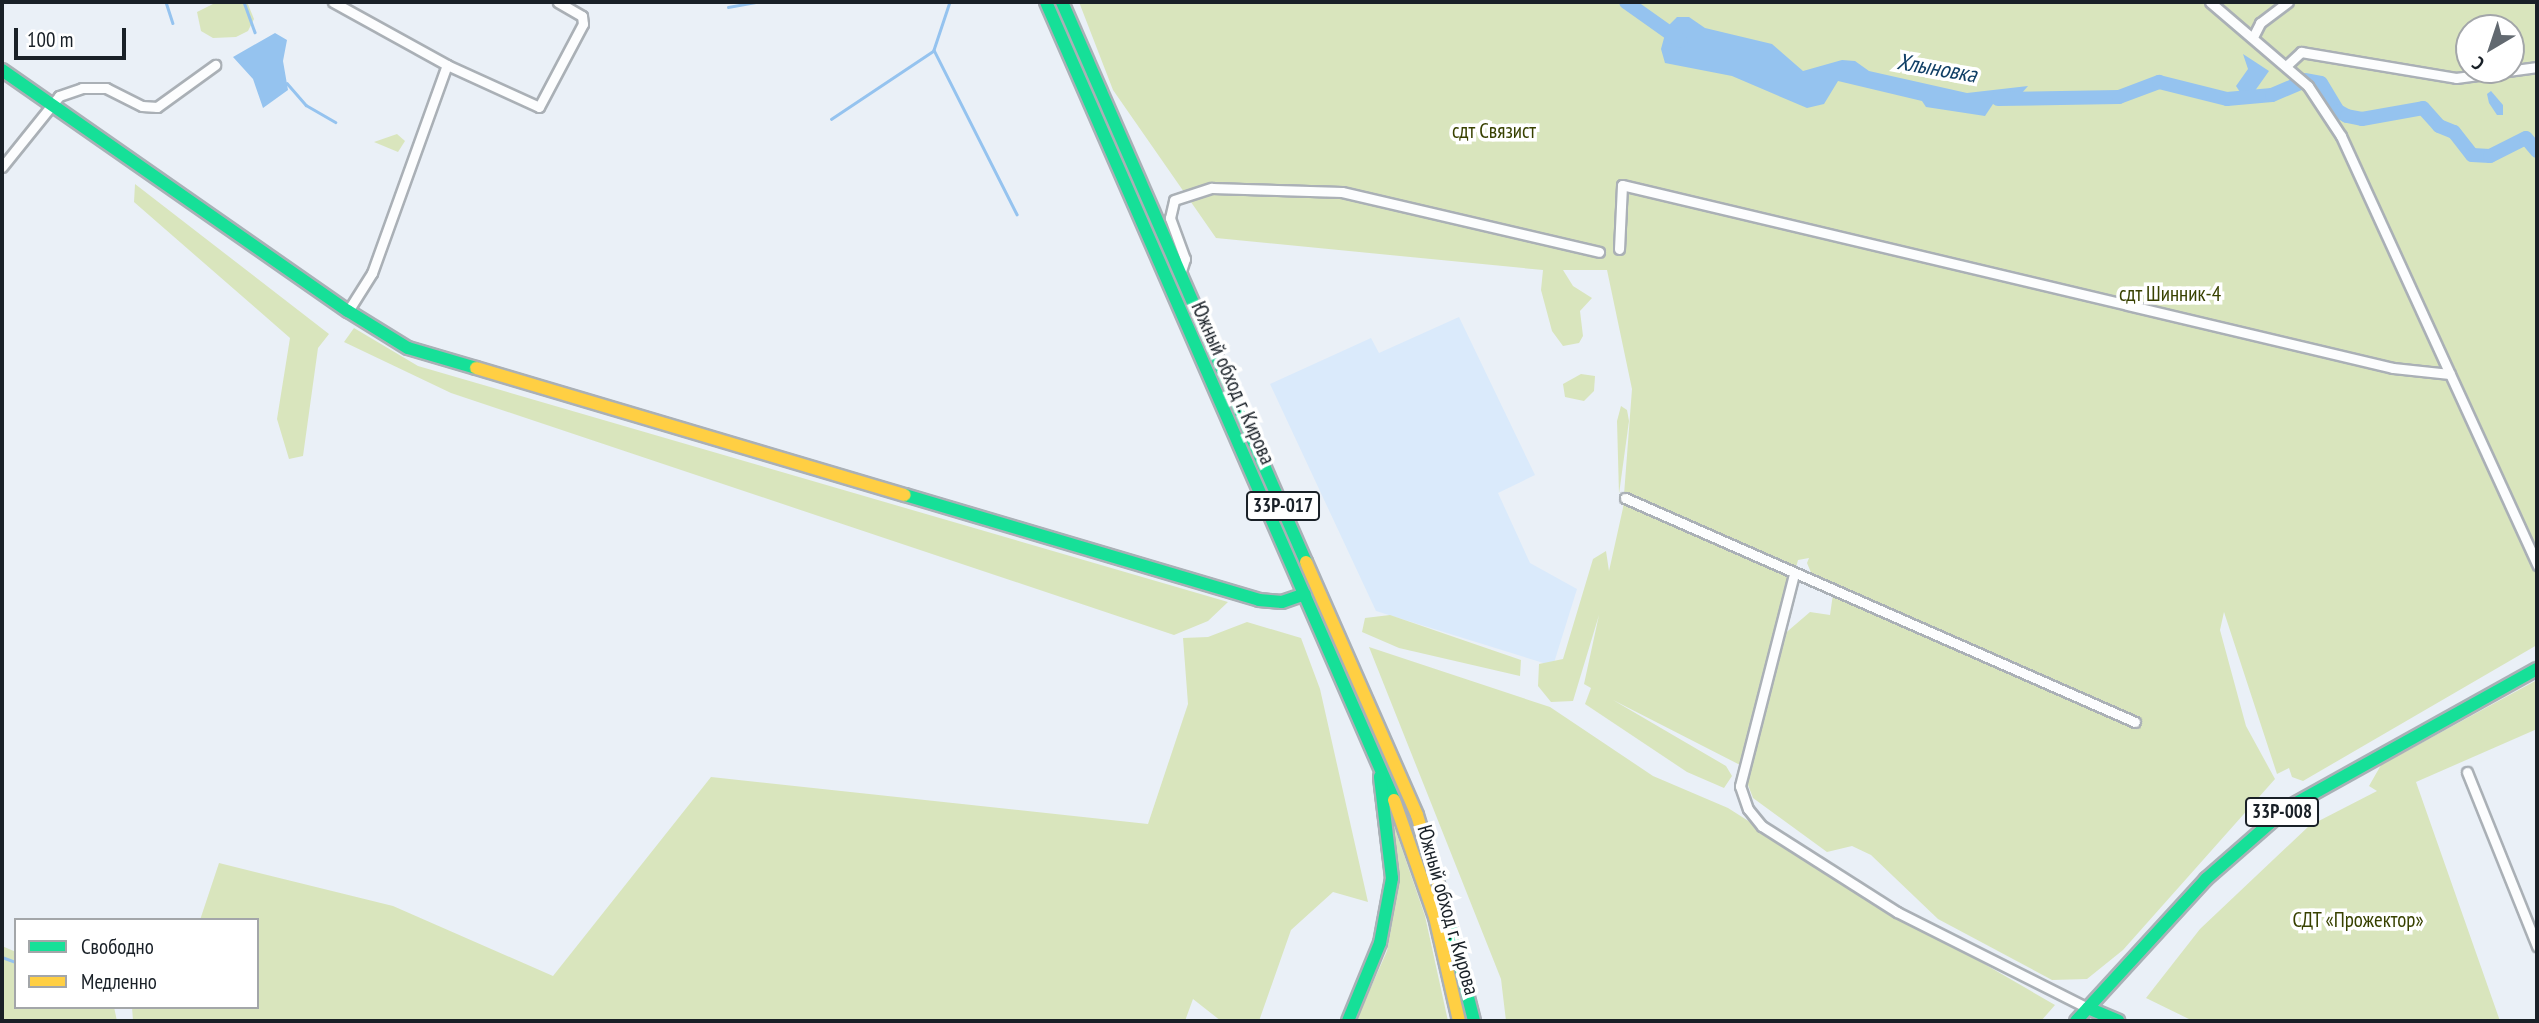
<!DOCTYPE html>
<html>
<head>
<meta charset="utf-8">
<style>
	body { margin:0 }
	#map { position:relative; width:2539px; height:1023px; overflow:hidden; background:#eaf0f7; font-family:"PT Sans Narrow",sans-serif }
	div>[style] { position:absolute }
	.built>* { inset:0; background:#daeafb }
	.green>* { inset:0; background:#d9e5bd }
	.water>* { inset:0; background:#95c3ef }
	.stream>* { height:2.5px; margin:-1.25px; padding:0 1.25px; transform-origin:1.25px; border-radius:1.25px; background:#95c3ef }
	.river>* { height:14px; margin:-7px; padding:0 7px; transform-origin:7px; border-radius:7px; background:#95c3ef }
	.roads { filter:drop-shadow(2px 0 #aab0b6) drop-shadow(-2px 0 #aab0b6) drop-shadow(0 2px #aab0b6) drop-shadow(0 -2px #aab0b6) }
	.street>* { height:9px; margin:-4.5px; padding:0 4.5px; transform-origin:4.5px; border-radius:4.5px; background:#fcfdfe }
	.fast>* { height:12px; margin:-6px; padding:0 6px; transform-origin:6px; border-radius:6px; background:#16e098 }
	.slow>* { height:12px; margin:-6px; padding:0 6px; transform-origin:6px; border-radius:6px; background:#ffcf43 }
	span { translate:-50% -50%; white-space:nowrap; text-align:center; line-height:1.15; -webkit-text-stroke:7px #fff; paint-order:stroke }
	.shield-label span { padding:2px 5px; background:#fff; border:2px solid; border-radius:5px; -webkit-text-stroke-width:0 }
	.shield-label { font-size:19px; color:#192027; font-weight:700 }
	.park-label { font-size:21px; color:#384100 }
	.street-label { font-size:21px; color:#192027 }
	.water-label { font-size:23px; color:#103f66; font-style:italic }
	.frame { position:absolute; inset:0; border:4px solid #192027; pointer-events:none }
	.legend { position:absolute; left:14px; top:918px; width:245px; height:91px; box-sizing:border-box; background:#fff; border:2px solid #a3a6a9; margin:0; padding:9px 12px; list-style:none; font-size:21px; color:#192027 }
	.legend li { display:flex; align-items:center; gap:14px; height:35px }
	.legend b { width:35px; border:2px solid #a3a6a9 }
	.north { position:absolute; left:2455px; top:14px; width:70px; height:70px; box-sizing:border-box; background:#fff; border:2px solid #a3a6a9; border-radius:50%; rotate:219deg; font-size:19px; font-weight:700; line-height:28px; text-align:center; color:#192027 }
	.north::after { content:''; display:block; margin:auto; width:24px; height:32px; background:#626970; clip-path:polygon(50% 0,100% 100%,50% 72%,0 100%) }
	.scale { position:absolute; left:14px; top:28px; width:112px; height:32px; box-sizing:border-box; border:4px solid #192027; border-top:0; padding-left:9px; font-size:21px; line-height:24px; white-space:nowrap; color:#192027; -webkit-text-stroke:5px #fff; paint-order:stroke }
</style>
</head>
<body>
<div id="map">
	<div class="built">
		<div style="clip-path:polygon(1459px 317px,1535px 475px,1498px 493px,1530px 563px,1577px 589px,1553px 666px,1376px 611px,1270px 384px,1371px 338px,1379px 353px)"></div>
	</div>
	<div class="green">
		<div style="clip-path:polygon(217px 2px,247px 2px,254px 19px,248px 31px,236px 37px,213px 38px,201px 31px,197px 12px)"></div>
		<div style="clip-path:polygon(evenodd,1079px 2px,2537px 2px,2537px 645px,2303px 781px,2292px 777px,2289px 768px,2277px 774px,2224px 612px,2220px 630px,2246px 726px,2275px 779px,2123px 950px,2087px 979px,2052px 980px,1938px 919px,1871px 855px,1852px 846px,1827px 852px,1753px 798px,1745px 777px,1782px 636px,1810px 612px,1830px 615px,1834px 587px,1812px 575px,1807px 563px,1809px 558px,1798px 560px,1744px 767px,1613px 700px,1726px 766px,1732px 776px,1724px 788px,1687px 772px,1585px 704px,1591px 688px,1584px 684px,1599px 615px,1573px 701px,1551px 702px,1538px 686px,1539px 664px,1563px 659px,1593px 559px,1606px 551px,1609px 571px,1623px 508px,1632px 389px,1607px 270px,1563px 270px,1573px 286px,1592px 298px,1580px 311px,1583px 336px,1579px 343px,1563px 346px,1552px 331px,1541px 290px,1543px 270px,1216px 238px,1113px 90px,1079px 2px,2469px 28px,2511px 28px,2511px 70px,2469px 70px,2469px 28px)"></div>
		<div style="clip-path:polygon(397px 134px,405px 141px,398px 152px,374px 142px)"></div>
		<div style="clip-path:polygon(135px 184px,329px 334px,318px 348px,303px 456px,289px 459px,277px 419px,290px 338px,134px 202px)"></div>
		<div style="clip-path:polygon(354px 328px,418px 366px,1228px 602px,1208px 621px,1174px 635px,451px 393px,344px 342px)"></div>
		<div style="clip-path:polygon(1581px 374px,1595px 376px,1594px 391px,1584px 401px,1565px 397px,1563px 384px)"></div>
		<div style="clip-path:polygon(1621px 406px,1627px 410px,1629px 421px,1619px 494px,1617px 421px)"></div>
		<div style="clip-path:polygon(1390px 615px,1521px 660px,1520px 676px,1399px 648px,1362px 632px,1365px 618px)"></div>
		<div style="clip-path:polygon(1247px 622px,1301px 638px,1320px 689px,1368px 902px,1333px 892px,1291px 930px,1259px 1021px,1221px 1021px,1193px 999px,1185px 1021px,133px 1021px,132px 1007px,257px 1007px,257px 920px,200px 920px,219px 863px,393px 906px,553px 976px,711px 777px,1148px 824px,1188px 704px,1183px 638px,1208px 637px)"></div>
		<div style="clip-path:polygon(1369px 647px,1550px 707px,1653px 776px,1728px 808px,1860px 892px,2055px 1005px,2041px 1021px,1506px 1021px,1501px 979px)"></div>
		<div style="clip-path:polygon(2537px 680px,2537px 729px,2416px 782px,2500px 1021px,2193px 1021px,2146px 998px,2200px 929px,2309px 826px,2377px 791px,2369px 786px,2381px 765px)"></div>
		<div style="clip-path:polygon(1392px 820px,1425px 916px,1448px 1021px,1356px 1021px,1387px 951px,1395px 906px,1398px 862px)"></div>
		<div style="clip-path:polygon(2px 946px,16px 952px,16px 1007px,114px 1007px,117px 1021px,2px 1021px)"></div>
	</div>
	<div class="water">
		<div style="clip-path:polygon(1677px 17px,1689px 17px,1705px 28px,1772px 44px,1803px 71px,1842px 60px,1855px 61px,1869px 71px,1967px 93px,2028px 86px,2014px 102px,1993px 104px,1985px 116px,1926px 107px,1922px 101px,1838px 81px,1824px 104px,1807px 108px,1732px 76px,1665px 63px,1661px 49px,1667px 27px)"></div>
		<div style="clip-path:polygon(275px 33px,287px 40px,283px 61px,288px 90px,263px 108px,253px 79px,233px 57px)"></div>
		<div style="clip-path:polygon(2243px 54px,2269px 71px,2252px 95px,2242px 95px,2236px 86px,2248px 69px)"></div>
		<div style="clip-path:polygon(2491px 91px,2503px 105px,2503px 115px,2497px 115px,2489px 103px,2487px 94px)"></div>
	</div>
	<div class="stream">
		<div style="left:166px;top:2px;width:22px;rotate:72deg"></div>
		<div style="left:244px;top:2px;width:32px;rotate:70deg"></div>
		<div style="left:950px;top:2px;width:51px;rotate:108.4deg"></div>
		<div style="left:934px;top:50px;width:184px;rotate:63.2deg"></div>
		<div style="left:728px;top:7px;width:29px;rotate:-10deg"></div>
		<div style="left:287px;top:83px;width:29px;rotate:49deg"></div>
		<div style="left:306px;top:105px;width:34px;rotate:30deg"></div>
		<div style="left:831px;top:119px;width:123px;rotate:-33.7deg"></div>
		<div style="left:2px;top:957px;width:15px;rotate:20deg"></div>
	</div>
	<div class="river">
		<div style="left:1626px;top:2px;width:67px;rotate:35.3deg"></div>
		<div style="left:2306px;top:80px;width:15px;rotate:11deg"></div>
		<div style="left:2321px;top:83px;width:33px;rotate:59deg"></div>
		<div style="left:2338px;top:111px;width:10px;rotate:29deg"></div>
		<div style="left:2347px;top:116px;width:15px;rotate:11deg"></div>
		<div style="left:2362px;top:119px;width:62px;rotate:-10.2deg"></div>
		<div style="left:2423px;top:108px;width:24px;rotate:48deg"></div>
		<div style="left:2439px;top:126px;width:16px;rotate:22deg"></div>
		<div style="left:2454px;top:132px;width:29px;rotate:52deg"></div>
		<div style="left:2472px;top:155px;width:18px;rotate:3deg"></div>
		<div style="left:2490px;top:156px;width:40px;rotate:-26.6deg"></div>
		<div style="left:2526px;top:138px;width:17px;rotate:50deg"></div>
		<div style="left:1998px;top:99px;width:121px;rotate:-0.9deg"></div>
		<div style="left:2119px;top:97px;width:43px;rotate:-20.6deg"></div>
		<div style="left:2159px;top:82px;width:70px;rotate:14deg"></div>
		<div style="left:2227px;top:99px;width:45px;rotate:-5.1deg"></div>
		<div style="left:2272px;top:95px;width:30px;rotate:-23deg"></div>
	</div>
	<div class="roads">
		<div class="street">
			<div style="left:333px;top:2px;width:130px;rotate:28.9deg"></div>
			<div style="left:447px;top:65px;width:101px;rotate:24.5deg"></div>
			<div style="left:539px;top:107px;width:94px;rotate:-62.1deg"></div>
			<div style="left:583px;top:24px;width:8px;rotate:-97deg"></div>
			<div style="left:582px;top:16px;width:28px;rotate:-150deg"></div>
			<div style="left:2210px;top:2px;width:129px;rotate:40.6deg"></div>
			<div style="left:2308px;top:86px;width:60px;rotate:56.6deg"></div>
			<div style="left:2341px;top:136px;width:472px;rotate:65.4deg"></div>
			<div style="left:2253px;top:37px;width:16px;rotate:-63deg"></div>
			<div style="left:2260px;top:23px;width:35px;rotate:-37deg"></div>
			<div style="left:2286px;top:66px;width:21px;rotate:-43deg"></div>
			<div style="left:2301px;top:52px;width:157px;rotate:9.5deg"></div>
			<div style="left:2456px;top:78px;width:82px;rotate:-7.7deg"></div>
			<div style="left:2px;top:167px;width:91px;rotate:-51.2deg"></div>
			<div style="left:59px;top:96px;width:24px;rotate:-19deg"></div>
			<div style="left:82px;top:88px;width:24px"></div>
			<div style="left:106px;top:88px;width:40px;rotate:26.6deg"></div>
			<div style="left:142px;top:106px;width:15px;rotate:4deg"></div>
			<div style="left:157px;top:107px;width:72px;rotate:-35.9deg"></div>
			<div style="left:1619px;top:249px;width:64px;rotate:-87.3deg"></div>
			<div style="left:1622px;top:185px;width:792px;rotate:13.35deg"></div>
			<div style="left:2393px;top:368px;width:57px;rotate:6deg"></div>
			<div style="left:1181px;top:271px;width:13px;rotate:-72deg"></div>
			<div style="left:1185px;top:259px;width:44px;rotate:-110.1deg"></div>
			<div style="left:1170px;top:218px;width:18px;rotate:-77deg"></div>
			<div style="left:1174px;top:200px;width:40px;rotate:-18deg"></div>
			<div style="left:1212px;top:188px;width:130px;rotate:1.8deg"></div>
			<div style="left:1342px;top:192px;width:264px;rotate:13.1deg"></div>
			<div style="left:348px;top:311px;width:45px;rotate:-57.7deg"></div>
			<div style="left:372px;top:273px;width:221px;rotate:-70.2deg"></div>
			<div style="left:1625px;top:498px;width:557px;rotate:23.71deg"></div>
			<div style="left:1794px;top:574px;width:219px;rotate:104.3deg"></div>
			<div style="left:1740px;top:786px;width:24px;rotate:71deg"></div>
			<div style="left:1748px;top:809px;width:22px;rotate:51deg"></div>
			<div style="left:1762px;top:826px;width:160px;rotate:32.5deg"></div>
			<div style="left:1897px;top:912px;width:214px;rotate:26.7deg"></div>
			<div style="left:2467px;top:772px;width:188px;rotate:68.1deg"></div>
		</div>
		<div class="fast">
			<div style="left:1046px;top:2px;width:871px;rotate:66.44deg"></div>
			<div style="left:1062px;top:2px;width:611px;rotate:66.46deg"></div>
			<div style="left:2px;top:70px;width:422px;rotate:34.9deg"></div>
			<div style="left:348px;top:311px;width:70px;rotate:31.7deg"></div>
			<div style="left:408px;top:348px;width:71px;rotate:16.4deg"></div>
			<div style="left:905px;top:495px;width:369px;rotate:16.5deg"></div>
			<div style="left:1259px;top:600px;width:23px;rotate:5deg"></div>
			<div style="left:1282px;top:602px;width:24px;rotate:-19deg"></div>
			<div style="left:1447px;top:914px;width:110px;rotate:75.8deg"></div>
			<div style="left:2088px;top:1008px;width:33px;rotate:23deg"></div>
			<div style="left:1348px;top:1021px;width:84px;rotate:-67.7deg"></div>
			<div style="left:1380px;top:943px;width:66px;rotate:-79.5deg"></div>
			<div style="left:1392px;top:878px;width:102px;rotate:-96.8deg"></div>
			<div style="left:2076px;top:1021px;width:193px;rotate:-47.5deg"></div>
			<div style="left:2206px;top:879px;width:108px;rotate:-41.2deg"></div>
			<div style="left:2287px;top:808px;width:286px;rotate:-29.1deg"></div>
		</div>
		<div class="slow">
			<div style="left:476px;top:368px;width:447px;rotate:16.5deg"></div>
			<div style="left:1306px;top:562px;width:276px;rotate:66.3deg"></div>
			<div style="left:1417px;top:815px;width:103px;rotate:73.1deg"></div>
			<div style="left:1394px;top:800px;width:124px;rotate:70.7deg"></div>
			<div style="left:1435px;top:917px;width:107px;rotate:77deg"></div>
		</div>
	</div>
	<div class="shield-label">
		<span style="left:1283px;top:506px">33Р-017</span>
		<span style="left:2282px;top:812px">33Р-008</span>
	</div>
	<div class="park-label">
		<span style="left:1494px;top:131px">сдт Связист</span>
		<span style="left:2170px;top:294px">сдт Шинник-4</span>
		<span style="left:2358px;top:920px">СДТ «Прожектор»</span>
	</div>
	<div class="street-label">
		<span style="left:1233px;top:383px;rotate:66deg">Южный обход г. Кирова</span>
		<span style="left:1448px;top:910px;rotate:74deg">Южный обход г. Кирова</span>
	</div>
	<div class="water-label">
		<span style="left:1937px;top:68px;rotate:10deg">Хлыновка</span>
	</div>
	<div class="frame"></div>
	<ul class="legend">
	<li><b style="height:9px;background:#16e098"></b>Свободно</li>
	<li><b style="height:9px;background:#ffcf43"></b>Медленно</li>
	</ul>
	<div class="north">С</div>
	<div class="scale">100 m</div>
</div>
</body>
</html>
